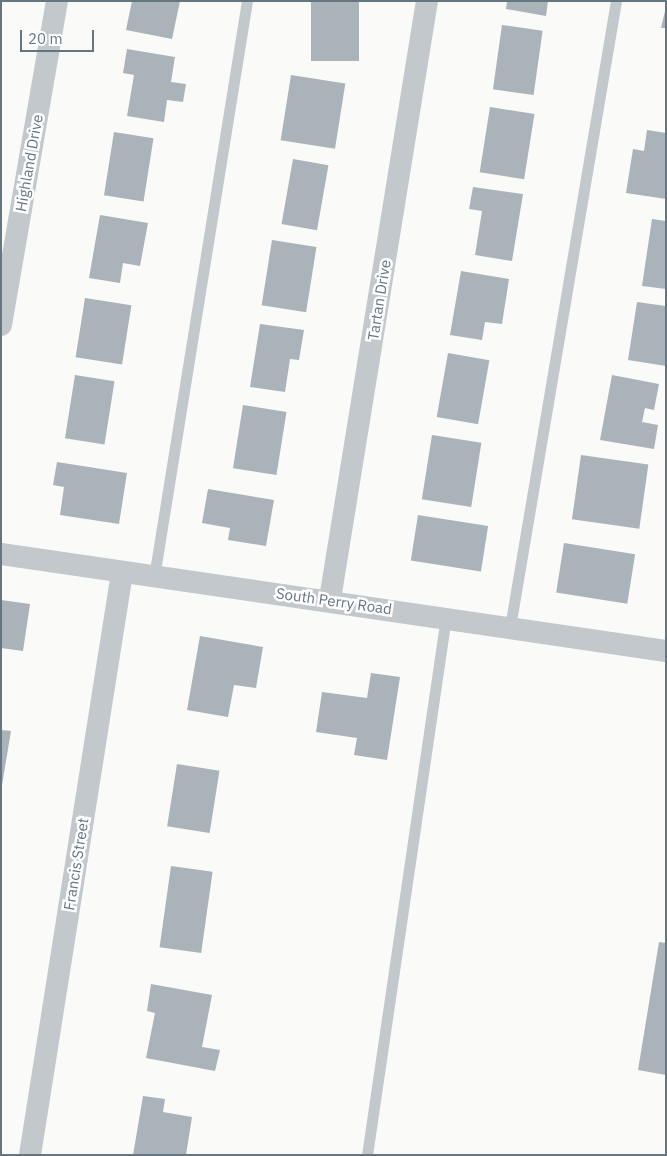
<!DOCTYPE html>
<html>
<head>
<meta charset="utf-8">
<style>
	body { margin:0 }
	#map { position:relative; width:667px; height:1156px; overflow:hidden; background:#fafaf8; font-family:"IBM Plex Sans",sans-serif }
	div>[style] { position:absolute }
	.building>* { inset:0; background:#aab3b9; transform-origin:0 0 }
	.service>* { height:11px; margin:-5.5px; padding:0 5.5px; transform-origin:5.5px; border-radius:5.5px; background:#c3c8cc }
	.minor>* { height:22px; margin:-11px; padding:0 11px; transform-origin:11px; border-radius:11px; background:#c3c8cc }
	span { translate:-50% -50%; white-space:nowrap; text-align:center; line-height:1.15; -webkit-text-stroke:5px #fff; paint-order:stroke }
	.street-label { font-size:15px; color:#657683 }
	.frame { position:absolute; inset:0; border:2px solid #657683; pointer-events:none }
	.scale { position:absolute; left:20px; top:30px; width:74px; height:22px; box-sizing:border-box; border:2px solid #657683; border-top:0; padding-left:6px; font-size:15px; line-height:18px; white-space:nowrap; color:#657683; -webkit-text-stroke:4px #fff; paint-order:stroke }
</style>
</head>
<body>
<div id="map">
	<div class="building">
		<div style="clip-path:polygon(132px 1px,180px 1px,172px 39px,126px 30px)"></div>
		<div style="left:311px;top:1px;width:48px;height:60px"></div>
		<div style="clip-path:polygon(507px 1px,548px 1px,546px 16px,506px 9px)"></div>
		<div style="clip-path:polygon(666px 7px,666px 28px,661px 28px)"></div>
		<div style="left:502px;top:25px;width:41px;height:65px;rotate:8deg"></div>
		<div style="clip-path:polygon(127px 49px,175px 57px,171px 82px,186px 84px,183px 102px,167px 100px,164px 122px,127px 116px,134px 75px,123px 73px)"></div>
		<div style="left:291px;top:75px;width:55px;height:66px;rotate:9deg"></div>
		<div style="left:490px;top:107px;width:45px;height:66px;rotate:9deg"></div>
		<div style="clip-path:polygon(647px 130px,666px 133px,666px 199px,626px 193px,633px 149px,644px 151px)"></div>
		<div style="left:114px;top:132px;width:40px;height:64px;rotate:9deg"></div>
		<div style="left:293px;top:159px;width:36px;height:66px;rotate:10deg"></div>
		<div style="clip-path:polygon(473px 187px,523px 194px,512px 261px,475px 255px,482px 211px,469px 209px)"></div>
		<div style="clip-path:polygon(100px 215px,148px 223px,140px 266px,123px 263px,120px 283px,89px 278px)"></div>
		<div style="clip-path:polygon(652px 219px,666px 221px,666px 289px,642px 286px)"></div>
		<div style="left:272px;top:240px;width:45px;height:66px;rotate:9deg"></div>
		<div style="clip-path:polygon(461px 271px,509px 279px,502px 324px,485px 322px,482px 340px,450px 335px)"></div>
		<div style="left:85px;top:298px;width:47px;height:60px;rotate:9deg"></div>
		<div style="clip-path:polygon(637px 302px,666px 306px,666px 366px,628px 360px)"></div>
		<div style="clip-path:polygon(260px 324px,304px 330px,299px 360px,290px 359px,285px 392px,250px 387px)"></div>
		<div style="left:448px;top:353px;width:42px;height:65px;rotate:10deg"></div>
		<div style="left:75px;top:375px;width:40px;height:64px;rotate:9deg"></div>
		<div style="clip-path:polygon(612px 375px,659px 384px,654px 410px,645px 408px,642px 422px,658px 425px,654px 449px,600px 440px)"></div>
		<div style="left:243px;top:405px;width:44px;height:64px;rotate:9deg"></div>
		<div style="left:432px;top:435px;width:50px;height:65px;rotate:9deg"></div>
		<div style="left:581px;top:455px;width:68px;height:65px;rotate:8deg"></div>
		<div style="clip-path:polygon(57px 462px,127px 473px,119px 524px,60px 515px,64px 487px,53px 485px)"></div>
		<div style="clip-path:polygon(208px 489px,274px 500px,266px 546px,228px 540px,230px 528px,202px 523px)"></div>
		<div style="left:418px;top:515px;width:71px;height:46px;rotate:9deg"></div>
		<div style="left:564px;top:543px;width:72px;height:50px;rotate:9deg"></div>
		<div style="clip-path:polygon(1px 600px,30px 604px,23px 651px,1px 648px)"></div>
		<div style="clip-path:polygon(200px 636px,263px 647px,256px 688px,234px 685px,228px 717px,187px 710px)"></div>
		<div style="clip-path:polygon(371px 673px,400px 677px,387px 760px,354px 755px,357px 738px,316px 732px,322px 692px,367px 698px)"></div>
		<div style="clip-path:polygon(1px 730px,11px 731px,2px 785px,1px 785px)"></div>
		<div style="left:177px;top:764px;width:43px;height:63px;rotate:9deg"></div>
		<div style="left:171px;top:866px;width:42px;height:82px;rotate:8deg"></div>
		<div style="clip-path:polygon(659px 942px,666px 943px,666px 1075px,638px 1070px)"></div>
		<div style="clip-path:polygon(151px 984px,212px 995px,202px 1047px,220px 1050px,215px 1071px,146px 1058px,155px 1013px,147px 1011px)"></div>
		<div style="clip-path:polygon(143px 1096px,165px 1099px,163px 1112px,192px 1117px,186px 1155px,133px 1155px)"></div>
	</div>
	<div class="service">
		<div style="left:154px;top:577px;width:583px;rotate:-80.83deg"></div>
		<div style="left:510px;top:627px;width:635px;rotate:-80.39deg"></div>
		<div style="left:367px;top:1155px;width:544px;rotate:-81.65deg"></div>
	</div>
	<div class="minor">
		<div style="left:1px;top:325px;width:329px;rotate:-80.2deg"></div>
		<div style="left:1px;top:554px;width:672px;rotate:8.3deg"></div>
		<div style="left:330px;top:599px;width:606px;rotate:-80.79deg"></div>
		<div style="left:30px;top:1155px;width:589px;rotate:-81.02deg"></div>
	</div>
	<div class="street-label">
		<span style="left:29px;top:163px;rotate:-80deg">Highland Drive</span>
		<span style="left:379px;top:300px;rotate:-81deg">Tartan Drive</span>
		<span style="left:334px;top:601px;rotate:8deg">South Perry Road</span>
		<span style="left:76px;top:864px;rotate:-81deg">Francis Street</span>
	</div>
	<div class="frame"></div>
	<div class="scale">20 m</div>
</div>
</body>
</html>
